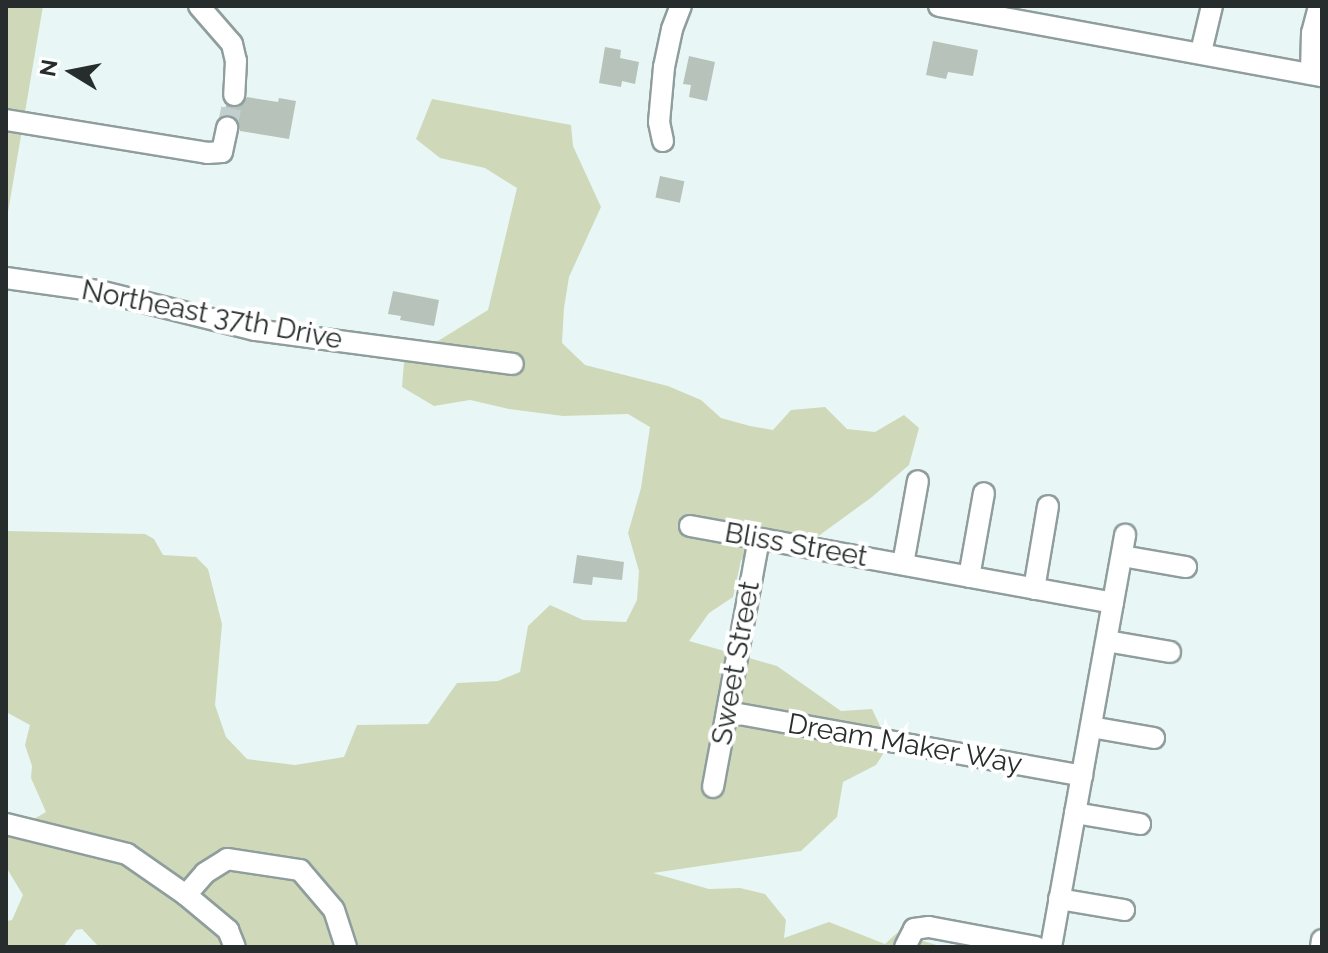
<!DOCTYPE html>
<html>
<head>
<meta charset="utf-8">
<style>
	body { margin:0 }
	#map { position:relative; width:1328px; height:953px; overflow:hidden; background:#e8f7f6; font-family:Raleway,sans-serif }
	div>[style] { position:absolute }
	.green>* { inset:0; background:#cfd9b9 }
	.building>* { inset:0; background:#b6c2ba; transform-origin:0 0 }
	.minor-tunnel>* { height:20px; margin-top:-10px; transform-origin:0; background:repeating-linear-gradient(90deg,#c1cfce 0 20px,transparent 0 30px) }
	.roads { filter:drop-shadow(2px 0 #8f9e9d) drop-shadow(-2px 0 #8f9e9d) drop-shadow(0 2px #8f9e9d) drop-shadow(0 -2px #8f9e9d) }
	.minor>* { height:20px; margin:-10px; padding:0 10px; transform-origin:10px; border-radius:10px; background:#fff }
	span { translate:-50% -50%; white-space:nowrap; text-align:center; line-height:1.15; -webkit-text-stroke:8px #fff; paint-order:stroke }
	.street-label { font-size:28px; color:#272d2c }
	.frame { position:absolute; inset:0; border:8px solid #272d2c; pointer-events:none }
	.north { position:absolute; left:32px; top:32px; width:80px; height:80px; -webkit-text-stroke:6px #fff; paint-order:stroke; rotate:280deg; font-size:22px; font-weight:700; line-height:32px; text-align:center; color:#272d2c }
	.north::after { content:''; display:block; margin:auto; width:28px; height:36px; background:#272d2c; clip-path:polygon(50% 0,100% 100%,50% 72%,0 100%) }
</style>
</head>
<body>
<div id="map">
	<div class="green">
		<div style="clip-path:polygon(6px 6px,43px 6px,6px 224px)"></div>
		<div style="clip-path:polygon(432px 99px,571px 125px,573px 146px,601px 207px,569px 277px,564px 308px,562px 343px,585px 365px,668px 386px,701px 400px,721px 418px,750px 426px,773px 430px,791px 410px,825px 407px,847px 429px,875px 432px,904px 415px,919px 428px,909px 465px,872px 497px,813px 540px,741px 560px,733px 597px,709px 613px,689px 641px,777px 666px,841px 711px,872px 709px,889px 745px,876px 765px,843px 782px,837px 817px,801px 851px,653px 873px,709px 889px,740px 888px,765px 894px,786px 920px,784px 938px,829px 922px,885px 944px,897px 933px,943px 947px,99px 947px,82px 929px,76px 930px,63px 947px,6px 947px,6px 921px,12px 920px,23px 895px,6px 867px,6px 835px,46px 812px,31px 778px,32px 766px,25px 745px,30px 725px,6px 712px,6px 531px,145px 534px,154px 539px,163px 555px,196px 557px,208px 569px,222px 624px,215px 705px,226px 737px,247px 759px,295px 765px,344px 757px,357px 725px,428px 724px,457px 683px,498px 681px,520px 672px,528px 626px,550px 605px,583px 620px,626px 622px,637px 600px,639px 571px,628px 533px,641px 488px,650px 427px,628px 414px,563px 416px,509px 409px,470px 400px,434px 406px,402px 387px,404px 362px,488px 310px,517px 188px,485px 168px,440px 158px,416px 139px)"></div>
	</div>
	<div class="building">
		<div style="clip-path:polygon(933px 41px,978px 50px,973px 76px,948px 72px,946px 79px,926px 75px)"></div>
		<div style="clip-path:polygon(605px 47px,621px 50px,620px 58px,639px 62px,635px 84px,622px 81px,621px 87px,599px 83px)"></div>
		<div style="clip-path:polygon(689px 56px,715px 62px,707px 101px,689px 97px,691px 85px,683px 84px)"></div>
		<div style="clip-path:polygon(247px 97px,278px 102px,279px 98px,296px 101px,289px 139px,240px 131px,236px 119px,224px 116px,226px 105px,239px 107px)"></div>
		<div style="left:660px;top:176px;width:25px;height:22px;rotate:12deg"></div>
		<div style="clip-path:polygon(393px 291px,439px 300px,434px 326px,400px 320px,401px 316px,388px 314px)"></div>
		<div style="clip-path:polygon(577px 555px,624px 562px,622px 580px,593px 577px,592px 585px,573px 583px)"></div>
	</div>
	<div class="minor-tunnel">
		<div style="left:227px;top:128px;width:34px;rotate:-78deg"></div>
	</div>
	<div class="roads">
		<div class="minor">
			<div style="left:199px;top:6px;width:50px;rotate:49deg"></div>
			<div style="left:232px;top:44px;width:17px;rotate:77deg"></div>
			<div style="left:236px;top:61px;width:34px;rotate:93deg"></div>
			<div style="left:939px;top:6px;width:389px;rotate:10.4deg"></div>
			<div style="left:1201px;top:52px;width:47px;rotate:-76.6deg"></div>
			<div style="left:1311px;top:74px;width:41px;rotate:-88.6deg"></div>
			<div style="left:1312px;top:33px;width:28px;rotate:-75deg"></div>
			<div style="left:6px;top:120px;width:204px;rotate:9.3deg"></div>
			<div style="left:207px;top:153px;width:15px;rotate:-4deg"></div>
			<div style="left:222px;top:152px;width:25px;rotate:-78deg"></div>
			<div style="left:663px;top:141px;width:19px;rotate:-102deg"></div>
			<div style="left:659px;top:122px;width:55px;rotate:-84.8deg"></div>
			<div style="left:664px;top:67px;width:39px;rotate:-78deg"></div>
			<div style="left:672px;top:29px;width:25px;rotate:-69deg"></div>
			<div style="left:6px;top:278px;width:94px;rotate:8deg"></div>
			<div style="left:99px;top:291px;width:161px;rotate:14deg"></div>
			<div style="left:255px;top:330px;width:260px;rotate:7.5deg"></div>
			<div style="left:690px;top:526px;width:430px;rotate:10.3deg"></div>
			<div style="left:1122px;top:556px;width:65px;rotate:9.8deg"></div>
			<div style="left:903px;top:564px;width:84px;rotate:-79.8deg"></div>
			<div style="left:969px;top:577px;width:85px;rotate:-79.9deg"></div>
			<div style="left:1034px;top:589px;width:84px;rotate:-80.4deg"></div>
			<div style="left:1107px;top:641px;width:64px;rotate:9.9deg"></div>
			<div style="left:728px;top:712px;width:360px;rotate:10.2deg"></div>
			<div style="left:1091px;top:727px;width:64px;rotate:9.9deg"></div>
			<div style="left:713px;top:787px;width:252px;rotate:-79.5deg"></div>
			<div style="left:1075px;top:813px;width:66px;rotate:9.6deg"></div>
			<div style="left:6px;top:824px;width:125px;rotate:13.9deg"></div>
			<div style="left:127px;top:854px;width:72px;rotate:34.8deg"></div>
			<div style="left:186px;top:895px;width:55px;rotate:39.8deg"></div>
			<div style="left:228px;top:930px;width:18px;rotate:68deg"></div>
			<div style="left:186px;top:895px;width:29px;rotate:-49deg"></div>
			<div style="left:205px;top:873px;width:26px;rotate:-32deg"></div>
			<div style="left:227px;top:859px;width:74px;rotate:8.6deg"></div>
			<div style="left:300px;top:870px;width:52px;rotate:49.6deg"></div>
			<div style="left:334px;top:910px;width:39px;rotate:72deg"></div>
			<div style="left:1059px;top:899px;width:66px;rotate:9.6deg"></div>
			<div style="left:905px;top:947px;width:20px;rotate:-63deg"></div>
			<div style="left:914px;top:929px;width:15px;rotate:-8deg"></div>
			<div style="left:929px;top:927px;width:109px;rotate:10.6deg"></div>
			<div style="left:1051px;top:947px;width:419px;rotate:-79.8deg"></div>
			<div style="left:1321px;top:947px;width:7px;rotate:-82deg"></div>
		</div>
	</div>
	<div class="street-label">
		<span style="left:212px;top:315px;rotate:11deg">Northeast 37th Drive</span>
		<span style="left:796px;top:545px;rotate:10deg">Bliss Street</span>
		<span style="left:736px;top:663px;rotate:-80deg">Sweet Street</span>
		<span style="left:905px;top:744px;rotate:10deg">Dream Maker Way</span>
	</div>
	<div class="frame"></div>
	<div class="north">N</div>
</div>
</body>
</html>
